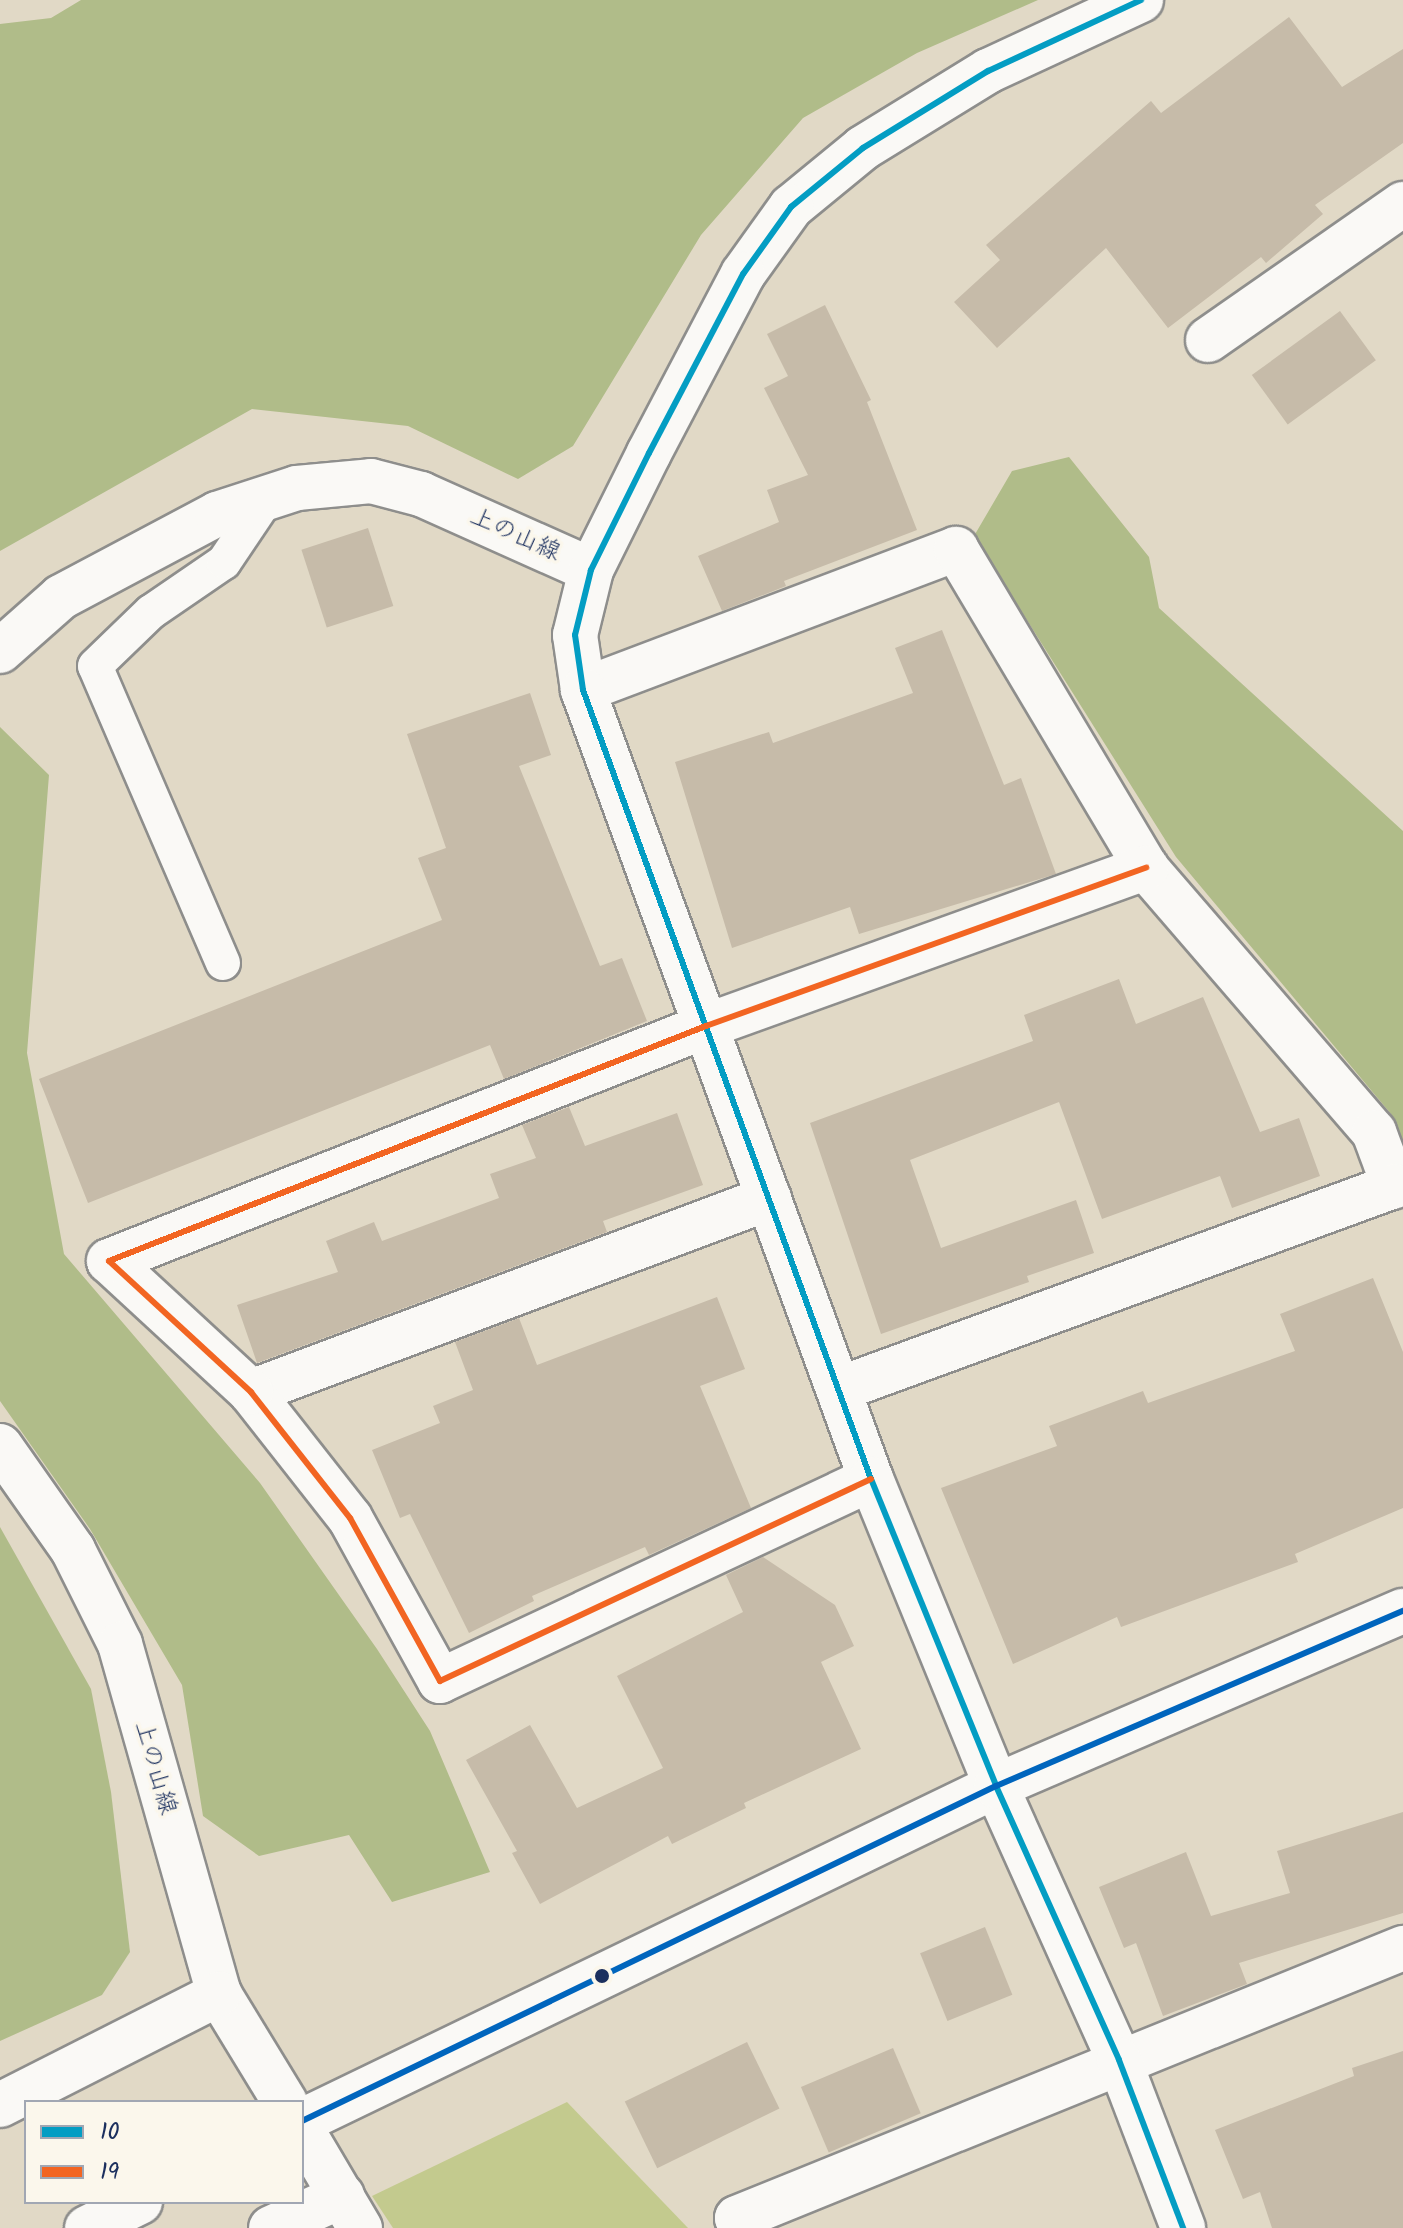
<!DOCTYPE html>
<html>
<head>
<meta charset="utf-8">
<style>
	body { margin:0 }
	#map { position:relative; width:1403px; height:2228px; overflow:hidden; background:#e1d9c6; font-family:Kalam,"Klee One",sans-serif }
	div>[style] { position:absolute }
	.green>* { inset:0; background:#c3ca8e }
	.forest>* { inset:0; background:#b0bc89 }
	.building>* { inset:0; background:#c6bba9; transform-origin:0 0 }
	.roads { filter:drop-shadow(2px 0 #8e8e8c) drop-shadow(-2px 0 #8e8e8c) drop-shadow(0 2px #8e8e8c) drop-shadow(0 -2px #8e8e8c) }
	.service>* { height:34px; margin:-17px; padding:0 17px; transform-origin:17px; border-radius:17px; background:#faf9f6 }
	.minor>* { height:44px; margin:-22px; padding:0 22px; transform-origin:22px; border-radius:22px; background:#faf9f6 }
	.tertiary>* { height:44px; margin:-22px; padding:0 22px; transform-origin:22px; border-radius:22px; background:#faf9f6 }
	.bus-1>* { height:6px; margin:-3px; padding:0 3px; transform-origin:3px; border-radius:3px; background:#039dc3 }
	.bus-2>* { height:6px; margin:-3px; padding:0 3px; transform-origin:3px; border-radius:3px; background:#f26522 }
	.bus-3>* { height:6px; margin:-3px; padding:0 3px; transform-origin:3px; border-radius:3px; background:#0065bd }
	.dots>* { width:22px; height:22px; translate:-50% -50%; box-sizing:border-box; border:4px solid #fbf7ec; border-radius:50% }
	span { translate:-50% -50%; white-space:nowrap; text-align:center; line-height:1.15; -webkit-text-stroke:7px #fbf7ec; paint-order:stroke }
	.street-label { font-size:24px; color:#1b2f5e }
	.legend { position:absolute; left:24px; top:2100px; width:280px; height:104px; box-sizing:border-box; background:#fbf7ec; border:2px solid #a1a7b3; margin:0; padding:10px 14px; list-style:none; font-size:24px; color:#1b2f5e }
	.legend li { display:flex; align-items:center; gap:16px; height:40px }
	.legend b { width:40px; border:2px solid #a1a7b3 }
</style>
</head>
<body>
<div id="map">
	<div class="green">
		<div style="clip-path:polygon(567px 2102px,688px 2228px,393px 2228px,372px 2196px)"></div>
	</div>
	<div class="forest">
		<div style="clip-path:polygon(81px 0,1038px 0,917px 53px,803px 118px,701px 235px,573px 446px,518px 479px,408px 426px,252px 409px,0 551px,0 24px,51px 18px)"></div>
		<div style="clip-path:polygon(1069px 457px,1149px 557px,1159px 608px,1403px 831px,1403px 1143px,1391px 1114px,1176px 857px,974px 536px,1012px 471px)"></div>
		<div style="clip-path:polygon(0 727px,49px 775px,27px 1053px,64px 1254px,260px 1483px,377px 1649px,430px 1731px,490px 1872px,392px 1902px,349px 1835px,259px 1856px,203px 1816px,182px 1685px,90px 1529px,0 1401px)"></div>
		<div style="clip-path:polygon(0 1527px,91px 1689px,111px 1792px,130px 1952px,102px 1995px,0 2041px)"></div>
	</div>
	<div class="building">
		<div style="clip-path:polygon(1289px 17px,1342px 87px,1403px 49px,1403px 143px,1315px 205px,1323px 214px,1266px 263px,1261px 257px,1168px 328px,1106px 248px,997px 348px,954px 302px,1000px 260px,986px 245px,1151px 101px,1161px 113px)"></div>
		<div style="clip-path:polygon(825px 305px,871px 400px,867px 402px,917px 530px,784px 581px,786px 586px,722px 611px,698px 556px,779px 522px,767px 490px,808px 475px,764px 388px,788px 376px,767px 334px)"></div>
		<div style="left:1340px;top:311px;width:61px;height:109px;rotate:54deg"></div>
		<div style="left:368px;top:528px;width:82px;height:70px;rotate:72deg"></div>
		<div style="clip-path:polygon(942px 630px,1004px 785px,1021px 778px,1056px 874px,859px 934px,850px 907px,732px 948px,675px 762px,769px 732px,773px 743px,913px 693px,895px 648px)"></div>
		<div style="clip-path:polygon(530px 693px,551px 755px,519px 766px,600px 966px,622px 958px,647px 1021px,504px 1079px,490px 1045px,88px 1203px,39px 1079px,442px 920px,418px 858px,446px 848px,407px 734px)"></div>
		<div style="clip-path:polygon(1119px 979px,1136px 1024px,1203px 997px,1260px 1132px,1299px 1118px,1320px 1176px,1232px 1208px,1220px 1176px,1102px 1219px,1059px 1102px,910px 1160px,941px 1248px,1076px 1200px,1094px 1253px,1027px 1276px,1029px 1282px,881px 1334px,810px 1123px,1033px 1041px,1024px 1015px)"></div>
		<div style="clip-path:polygon(569px 1107px,585px 1146px,677px 1113px,703px 1185px,603px 1221px,607px 1232px,257px 1363px,237px 1305px,338px 1272px,326px 1241px,374px 1222px,382px 1241px,499px 1198px,490px 1174px,536px 1158px,522px 1125px)"></div>
		<div style="clip-path:polygon(1373px 1278px,1403px 1352px,1403px 1508px,1295px 1554px,1298px 1562px,1121px 1627px,1117px 1617px,1013px 1664px,941px 1488px,1057px 1446px,1049px 1426px,1143px 1391px,1148px 1403px,1295px 1351px,1280px 1314px)"></div>
		<div style="clip-path:polygon(717px 1297px,745px 1369px,700px 1386px,751px 1508px,649px 1555px,645px 1547px,532px 1596px,534px 1601px,469px 1633px,410px 1514px,400px 1518px,372px 1450px,440px 1423px,433px 1406px,473px 1390px,455px 1342px,519px 1318px,537px 1365px)"></div>
		<div style="clip-path:polygon(763px 1557px,835px 1605px,854px 1646px,821px 1662px,861px 1749px,744px 1803px,746px 1808px,672px 1844px,668px 1836px,540px 1904px,512px 1853px,517px 1851px,466px 1760px,530px 1725px,577px 1808px,663px 1768px,617px 1676px,743px 1612px,726px 1575px)"></div>
		<div style="clip-path:polygon(1403px 1812px,1403px 1913px,1239px 1963px,1247px 1984px,1163px 2016px,1136px 1943px,1124px 1948px,1099px 1887px,1186px 1852px,1211px 1916px,1290px 1893px,1277px 1851px)"></div>
		<div style="left:985px;top:1927px;width:73px;height:70px;rotate:68deg"></div>
		<div style="left:747px;top:2042px;width:74px;height:136px;rotate:64deg"></div>
		<div style="left:893px;top:2048px;width:71px;height:100px;rotate:67deg"></div>
		<div style="clip-path:polygon(1403px 2051px,1403px 2228px,1272px 2228px,1260px 2192px,1243px 2199px,1215px 2130px,1354px 2076px,1352px 2068px)"></div>
	</div>
	<div class="roads">
		<div class="service">
			<div style="left:223px;top:963px;width:323px;rotate:-113.3deg"></div>
			<div style="left:95px;top:666px;width:78px;rotate:-44deg"></div>
			<div style="left:151px;top:612px;width:88px;rotate:-34.4deg"></div>
			<div style="left:224px;top:562px;width:77px;rotate:-56.1deg"></div>
		</div>
		<div class="minor">
			<div style="left:1208px;top:340px;width:238px;rotate:-34.9deg"></div>
			<div style="left:0;top:651px;width:81px;rotate:-41.5deg"></div>
			<div style="left:61px;top:597px;width:177px;rotate:-28deg"></div>
			<div style="left:217px;top:514px;width:84px;rotate:-18deg"></div>
			<div style="left:297px;top:488px;width:74px;rotate:-5.4deg"></div>
			<div style="left:371px;top:481px;width:52px;rotate:14.6deg"></div>
			<div style="left:421px;top:494px;width:186px;rotate:24.1deg"></div>
			<div style="left:583px;top:690px;width:399px;rotate:-20.7deg"></div>
			<div style="left:956px;top:549px;width:371px;rotate:59.2deg"></div>
			<div style="left:1146px;top:868px;width:349px;rotate:49.2deg"></div>
			<div style="left:1374px;top:1132px;width:58px;rotate:69.7deg"></div>
			<div style="left:1394px;top:1186px;width:588px;rotate:159.9deg"></div>
			<div style="left:251px;top:1392px;width:553px;rotate:-20.53deg"></div>
			<div style="left:0;top:1446px;width:127px;rotate:54.9deg"></div>
			<div style="left:73px;top:1550px;width:105px;rotate:63.4deg"></div>
			<div style="left:120px;top:1644px;width:364px;rotate:74.2deg"></div>
			<div style="left:219px;top:1994px;width:127px;rotate:58.6deg"></div>
			<div style="left:871px;top:1479px;width:476px;rotate:154.9deg"></div>
			<div style="left:440px;top:1681px;width:186px;rotate:-118.9deg"></div>
			<div style="left:350px;top:1518px;width:160px;rotate:-128.2deg"></div>
			<div style="left:251px;top:1392px;width:193px;rotate:-137.3deg"></div>
			<div style="left:109px;top:1261px;width:642px;rotate:-21.49deg"></div>
			<div style="left:706px;top:1026px;width:468px;rotate:-19.8deg"></div>
			<div style="left:302px;top:2130px;width:114px;rotate:59.4deg"></div>
			<div style="left:271px;top:2228px;width:78px;rotate:-24.3deg"></div>
			<div style="left:742px;top:2228px;width:11px;rotate:-117deg"></div>
			<div style="left:737px;top:2218px;width:719px;rotate:-22.07deg"></div>
		</div>
		<div class="tertiary">
			<div style="left:1141px;top:0;width:169px;rotate:155.1deg"></div>
			<div style="left:988px;top:71px;width:147px;rotate:148.4deg"></div>
			<div style="left:863px;top:148px;width:93px;rotate:140.7deg"></div>
			<div style="left:791px;top:207px;width:82px;rotate:125.6deg"></div>
			<div style="left:743px;top:274px;width:202px;rotate:117.7deg"></div>
			<div style="left:649px;top:453px;width:131px;rotate:116.4deg"></div>
			<div style="left:591px;top:570px;width:67px;rotate:103.8deg"></div>
			<div style="left:575px;top:635px;width:56px;rotate:81.7deg"></div>
			<div style="left:583px;top:690px;width:840px;rotate:69.95deg"></div>
			<div style="left:871px;top:1479px;width:331px;rotate:67.8deg"></div>
			<div style="left:996px;top:1786px;width:300px;rotate:65.8deg"></div>
			<div style="left:1119px;top:2060px;width:180px;rotate:69.1deg"></div>
			<div style="left:0;top:2105px;width:246px;rotate:-26.9deg"></div>
			<div style="left:302px;top:2121px;width:771px;rotate:-25.77deg"></div>
			<div style="left:996px;top:1786px;width:443px;rotate:-23.3deg"></div>
			<div style="left:87px;top:2228px;width:59px;rotate:-26.1deg"></div>
		</div>
	</div>
	<div class="bus-1">
		<div style="left:1141px;top:0;width:169px;rotate:155.1deg"></div>
		<div style="left:988px;top:71px;width:147px;rotate:148.4deg"></div>
		<div style="left:863px;top:148px;width:93px;rotate:140.7deg"></div>
		<div style="left:791px;top:207px;width:82px;rotate:125.6deg"></div>
		<div style="left:743px;top:274px;width:202px;rotate:117.7deg"></div>
		<div style="left:649px;top:453px;width:131px;rotate:116.4deg"></div>
		<div style="left:591px;top:570px;width:67px;rotate:103.8deg"></div>
		<div style="left:575px;top:635px;width:56px;rotate:81.7deg"></div>
		<div style="left:583px;top:690px;width:840px;rotate:69.95deg"></div>
		<div style="left:871px;top:1479px;width:331px;rotate:67.8deg"></div>
		<div style="left:996px;top:1786px;width:300px;rotate:65.8deg"></div>
		<div style="left:1119px;top:2060px;width:180px;rotate:69.1deg"></div>
	</div>
	<div class="bus-2">
		<div style="left:871px;top:1479px;width:476px;rotate:154.9deg"></div>
		<div style="left:440px;top:1681px;width:186px;rotate:-118.9deg"></div>
		<div style="left:350px;top:1518px;width:160px;rotate:-128.2deg"></div>
		<div style="left:251px;top:1392px;width:193px;rotate:-137.3deg"></div>
		<div style="left:109px;top:1261px;width:642px;rotate:-21.49deg"></div>
		<div style="left:706px;top:1026px;width:468px;rotate:-19.8deg"></div>
	</div>
	<div class="bus-3">
		<div style="left:302px;top:2121px;width:771px;rotate:-25.77deg"></div>
		<div style="left:996px;top:1786px;width:443px;rotate:-23.3deg"></div>
	</div>
	<div class="dots">
		<div style="left:602px;top:1976px;background:#1b2f5e"></div>
	</div>
	<div class="street-label">
		<span style="left:515px;top:535px;rotate:24deg">上の山線</span>
		<span style="left:155px;top:1768px;rotate:74deg">上の山線</span>
	</div>
	<ul class="legend">
	<li><b style="height:10px;background:#039dc3"></b>10</li>
	<li><b style="height:10px;background:#f26522"></b>19</li>
	</ul>
</div>
</body>
</html>
